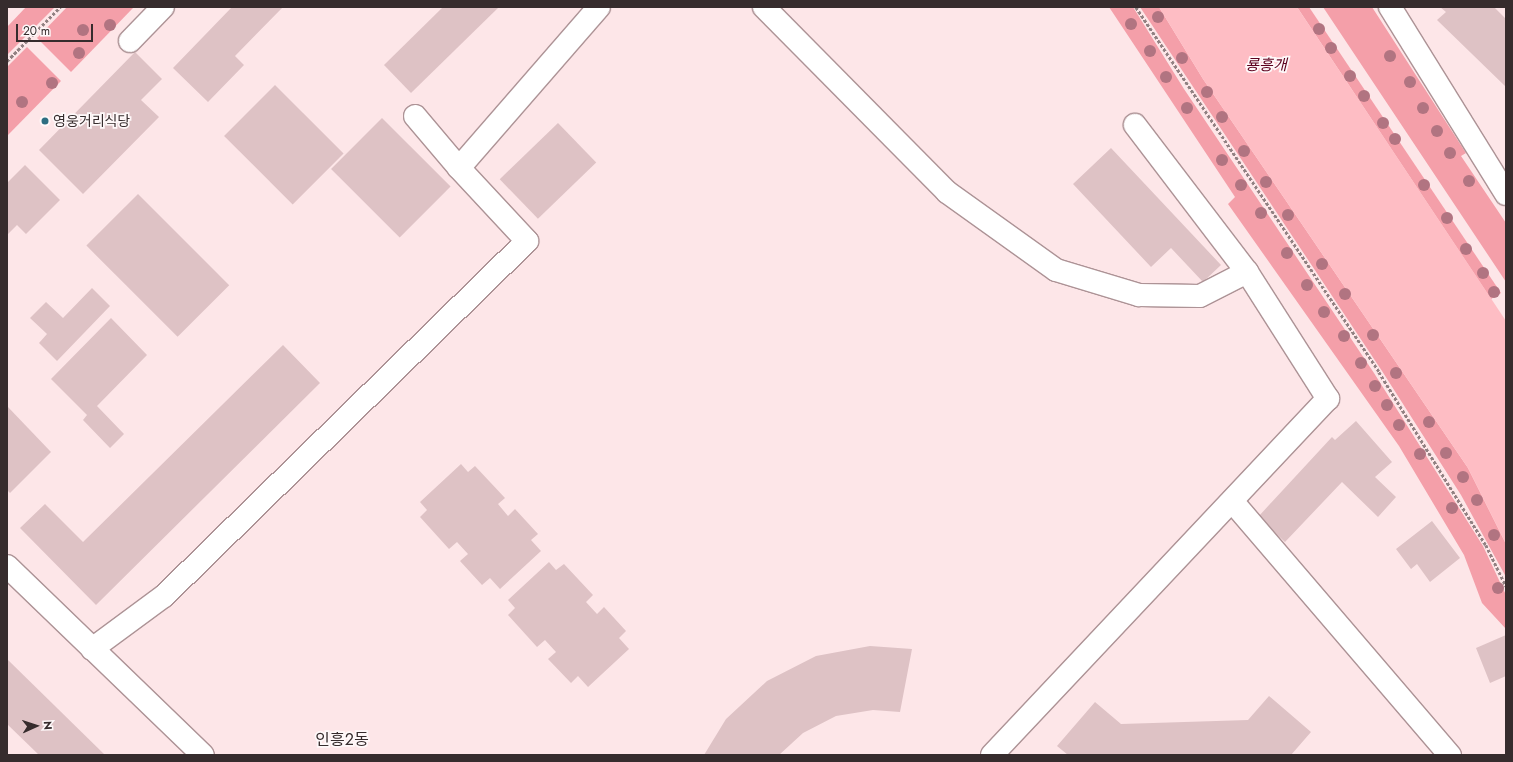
<!DOCTYPE html>
<html>
<head>
<meta charset="utf-8">
<style>
	body { margin:0 }
	#map { position:relative; width:1513px; height:762px; overflow:hidden; background:#fde6e8; font-family:Jost,"Noto Sans KR",sans-serif }
	div>[style] { position:absolute }
	.green>* { inset:0; background:#f49fa9 }
	.water>* { inset:0; background:#febdc4 }
	.building>* { inset:0; background:#dec2c5; transform-origin:0 0 }
	.path>* { height:2.5px; margin-top:-1.25px; transform-origin:0; background:repeating-linear-gradient(90deg,#918182 0 3px,transparent 0 5px) }
	.roads { filter:drop-shadow(1px 0 #ad9396) drop-shadow(-1px 0 #ad9396) drop-shadow(0 1px #ad9396) drop-shadow(0 -1px #ad9396) }
	.minor>* { height:22px; margin:-11px; padding:0 11px; transform-origin:11px; border-radius:11px; background:#fff }
	.trees>* { width:12px; height:12px; margin:-6px; border-radius:50%; background:#b17481 }
	.dots>* { width:11px; height:11px; translate:-50% -50%; box-sizing:border-box; border:2px solid #fef8f9; border-radius:50% }
	span { translate:-50% -50%; white-space:nowrap; text-align:center; line-height:1.15; -webkit-text-stroke:3.5px #fef8f9; paint-order:stroke }
	.poi-label { font-size:14px; color:#362c2d }
	.left { translate:0 -50%; text-align:left }
	.water-label { font-size:15px; color:#5d001d; font-style:italic }
	.quarter-label { font-size:16px; color:#362c2d }
	.frame { position:absolute; inset:0; border:8px solid #362c2d; pointer-events:none }
	.north { position:absolute; left:16px; top:706px; width:40px; height:40px; -webkit-text-stroke:3px #fef8f9; paint-order:stroke; rotate:87deg; font-size:11px; font-weight:700; line-height:16px; text-align:center; color:#362c2d }
	.north::after { content:''; display:block; margin:auto; width:14px; height:18px; background:#362c2d; clip-path:polygon(50% 0,100% 100%,50% 72%,0 100%) }
	.scale { position:absolute; left:16px; top:24px; width:77px; height:18px; box-sizing:border-box; border:2px solid #362c2d; border-top:0; padding-left:5px; font-size:12px; line-height:14px; white-space:nowrap; color:#362c2d; -webkit-text-stroke:3px #fef8f9; paint-order:stroke }
</style>
</head>
<body>
<div id="map">
	<div class="green">
		<div style="clip-path:polygon(26px 7px,55px 7px,7px 55px,7px 27px)"></div>
		<div style="clip-path:polygon(67px 7px,134px 7px,71px 72px,37px 38px)"></div>
		<div style="clip-path:polygon(1109px 7px,1133px 7px,1184px 89px,1374px 373px,1483px 546px,1506px 595px,1506px 629px,1482px 603px,1464px 555px,1399px 446px,1228px 204px,1235px 197px)"></div>
		<div style="clip-path:polygon(1140px 7px,1159px 7px,1203px 79px,1468px 468px,1506px 544px,1506px 577px,1461px 495px,1382px 371px)"></div>
		<div style="clip-path:polygon(1297px 7px,1309px 7px,1501px 293px,1491px 299px)"></div>
		<div style="clip-path:polygon(1323px 7px,1372px 7px,1466px 153px,1461px 156px,1506px 223px,1506px 282px)"></div>
		<div style="clip-path:polygon(27px 47px,61px 81px,7px 136px,7px 67px)"></div>
	</div>
	<div class="water">
		<div style="clip-path:polygon(1159px 7px,1297px 7px,1506px 321px,1506px 544px,1468px 468px,1203px 79px)"></div>
	</div>
	<div class="building">
		<div style="clip-path:polygon(232px 7px,283px 7px,235px 56px,244px 65px,208px 102px,173px 68px)"></div>
		<div style="clip-path:polygon(443px 7px,499px 7px,411px 93px,384px 65px)"></div>
		<div style="clip-path:polygon(1440px 7px,1494px 7px,1506px 19px,1506px 87px,1437px 20px,1446px 12px)"></div>
		<div style="clip-path:polygon(135px 52px,162px 79px,141px 100px,159px 117px,83px 194px,39px 150px)"></div>
		<div style="left:275px;top:85px;width:97px;height:72px;rotate:45deg"></div>
		<div style="left:382px;top:118px;width:97px;height:72px;rotate:45deg"></div>
		<div style="left:558px;top:123px;width:55px;height:81px;rotate:46deg"></div>
		<div style="clip-path:polygon(1111px 148px,1221px 265px,1203px 282px,1171px 248px,1151px 267px,1073px 184px)"></div>
		<div style="clip-path:polygon(25px 165px,60px 200px,26px 234px,17px 225px,7px 235px,7px 183px)"></div>
		<div style="left:138px;top:194px;width:129px;height:73px;rotate:45deg"></div>
		<div style="clip-path:polygon(92px 288px,110px 306px,57px 361px,39px 343px,47px 334px,30px 318px,46px 302px,63px 318px)"></div>
		<div style="clip-path:polygon(111px 318px,147px 355px,97px 406px,124px 434px,110px 448px,83px 420px,87px 415px,51px 379px)"></div>
		<div style="clip-path:polygon(283px 345px,320px 383px,96px 605px,20px 528px,45px 504px,83px 542px)"></div>
		<div style="clip-path:polygon(7px 406px,51px 452px,10px 493px,7px 490px)"></div>
		<div style="clip-path:polygon(1356px 421px,1392px 462px,1375px 477px,1396px 497px,1378px 517px,1342px 482px,1285px 542px,1258px 517px,1332px 437px,1335px 440px)"></div>
		<div style="clip-path:polygon(461px 464px,468px 472px,475px 466px,505px 498px,498px 504px,508px 516px,515px 509px,538px 534px,531px 540px,541px 551px,500px 589px,490px 578px,482px 585px,460px 561px,468px 554px,457px 542px,449px 549px,420px 517px,427px 510px,420px 502px)"></div>
		<div style="clip-path:polygon(1432px 521px,1460px 558px,1430px 582px,1417px 564px,1411px 569px,1396px 549px)"></div>
		<div style="clip-path:polygon(549px 562px,556px 570px,564px 564px,593px 595px,586px 602px,597px 614px,604px 607px,626px 631px,619px 638px,629px 649px,588px 687px,578px 676px,571px 683px,548px 659px,556px 652px,545px 640px,537px 647px,508px 615px,515px 608px,508px 600px)"></div>
		<div style="clip-path:polygon(1506px 635px,1506px 676px,1490px 683px,1476px 648px)"></div>
		<div style="clip-path:polygon(870px 646px,912px 649px,900px 712px,873px 710px,836px 716px,803px 733px,779px 755px,704px 755px,726px 719px,767px 681px,816px 656px)"></div>
		<div style="clip-path:polygon(7px 659px,105px 755px,39px 755px,7px 724px)"></div>
		<div style="clip-path:polygon(1269px 696px,1311px 732px,1291px 755px,1068px 755px,1057px 746px,1095px 702px,1121px 724px,1248px 720px)"></div>
	</div>
	<div class="path">
		<div style="left:1136px;top:7px;width:438px;rotate:56.3deg"></div>
		<div style="left:1379px;top:372px;width:203px;rotate:58.3deg"></div>
		<div style="left:1486px;top:545px;width:46px;rotate:64deg"></div>
		<div style="left:7px;top:61px;width:76px;rotate:-45.5deg"></div>
	</div>
	<div class="roads">
		<div class="minor">
			<div style="left:764px;top:7px;width:260px;rotate:45.3deg"></div>
			<div style="left:947px;top:192px;width:134px;rotate:35.6deg"></div>
			<div style="left:1056px;top:270px;width:87px;rotate:16.8deg"></div>
			<div style="left:1139px;top:295px;width:61px;rotate:0.9deg"></div>
			<div style="left:1200px;top:296px;width:53px;rotate:-27.1deg"></div>
			<div style="left:1390px;top:7px;width:220px;rotate:58.2deg"></div>
			<div style="left:130px;top:41px;width:47px;rotate:-45.9deg"></div>
			<div style="left:459px;top:168px;width:213px;rotate:-49deg"></div>
			<div style="left:1232px;top:501px;width:335px;rotate:49.4deg"></div>
			<div style="left:7px;top:566px;width:272px;rotate:44deg"></div>
			<div style="left:92px;top:649px;width:89px;rotate:-36.4deg"></div>
			<div style="left:164px;top:596px;width:508px;rotate:-44.36deg"></div>
			<div style="left:527px;top:241px;width:100px;rotate:-133deg"></div>
			<div style="left:459px;top:168px;width:68px;rotate:-130.2deg"></div>
			<div style="left:992px;top:755px;width:490px;rotate:-46.7deg"></div>
			<div style="left:1328px;top:399px;width:151px;rotate:-122.5deg"></div>
			<div style="left:1247px;top:272px;width:185px;rotate:-127.3deg"></div>
		</div>
	</div>
	<div class="trees">
		<div style="left:1158px;top:17px"></div>
		<div style="left:1131px;top:24px"></div>
		<div style="left:110px;top:25px"></div>
		<div style="left:1319px;top:29px"></div>
		<div style="left:83px;top:30px"></div>
		<div style="left:1331px;top:48px"></div>
		<div style="left:1150px;top:51px"></div>
		<div style="left:79px;top:53px"></div>
		<div style="left:1390px;top:56px"></div>
		<div style="left:1182px;top:58px"></div>
		<div style="left:1350px;top:76px"></div>
		<div style="left:1166px;top:77px"></div>
		<div style="left:1410px;top:82px"></div>
		<div style="left:52px;top:83px"></div>
		<div style="left:1207px;top:92px"></div>
		<div style="left:1364px;top:96px"></div>
		<div style="left:22px;top:102px"></div>
		<div style="left:1187px;top:108px"></div>
		<div style="left:1423px;top:108px"></div>
		<div style="left:1222px;top:117px"></div>
		<div style="left:1383px;top:123px"></div>
		<div style="left:1437px;top:131px"></div>
		<div style="left:1395px;top:139px"></div>
		<div style="left:1244px;top:151px"></div>
		<div style="left:1450px;top:153px"></div>
		<div style="left:1222px;top:160px"></div>
		<div style="left:1469px;top:181px"></div>
		<div style="left:1266px;top:182px"></div>
		<div style="left:1241px;top:185px"></div>
		<div style="left:1424px;top:185px"></div>
		<div style="left:1261px;top:213px"></div>
		<div style="left:1288px;top:215px"></div>
		<div style="left:1447px;top:218px"></div>
		<div style="left:1466px;top:249px"></div>
		<div style="left:1287px;top:253px"></div>
		<div style="left:1322px;top:264px"></div>
		<div style="left:1483px;top:273px"></div>
		<div style="left:1307px;top:285px"></div>
		<div style="left:1494px;top:292px"></div>
		<div style="left:1345px;top:294px"></div>
		<div style="left:1324px;top:312px"></div>
		<div style="left:1373px;top:335px"></div>
		<div style="left:1344px;top:336px"></div>
		<div style="left:1361px;top:363px"></div>
		<div style="left:1396px;top:373px"></div>
		<div style="left:1375px;top:386px"></div>
		<div style="left:1387px;top:405px"></div>
		<div style="left:1429px;top:422px"></div>
		<div style="left:1399px;top:425px"></div>
		<div style="left:1446px;top:453px"></div>
		<div style="left:1420px;top:454px"></div>
		<div style="left:1463px;top:477px"></div>
		<div style="left:1477px;top:500px"></div>
		<div style="left:1452px;top:508px"></div>
		<div style="left:1494px;top:535px"></div>
		<div style="left:1498px;top:588px"></div>
	</div>
	<div class="dots">
		<div style="left:45px;top:121px;background:#2e6e82"></div>
	</div>
	<div class="poi-label">
		<span class="left" style="left:53px;top:121px">영웅거리식당</span>
	</div>
	<div class="water-label">
		<span style="left:1266px;top:66px">룡흥개</span>
	</div>
	<div class="quarter-label">
		<span style="left:342px;top:740px">인흥2동</span>
	</div>
	<div class="frame"></div>
	<div class="north">N</div>
	<div class="scale">20 m</div>
</div>
</body>
</html>
